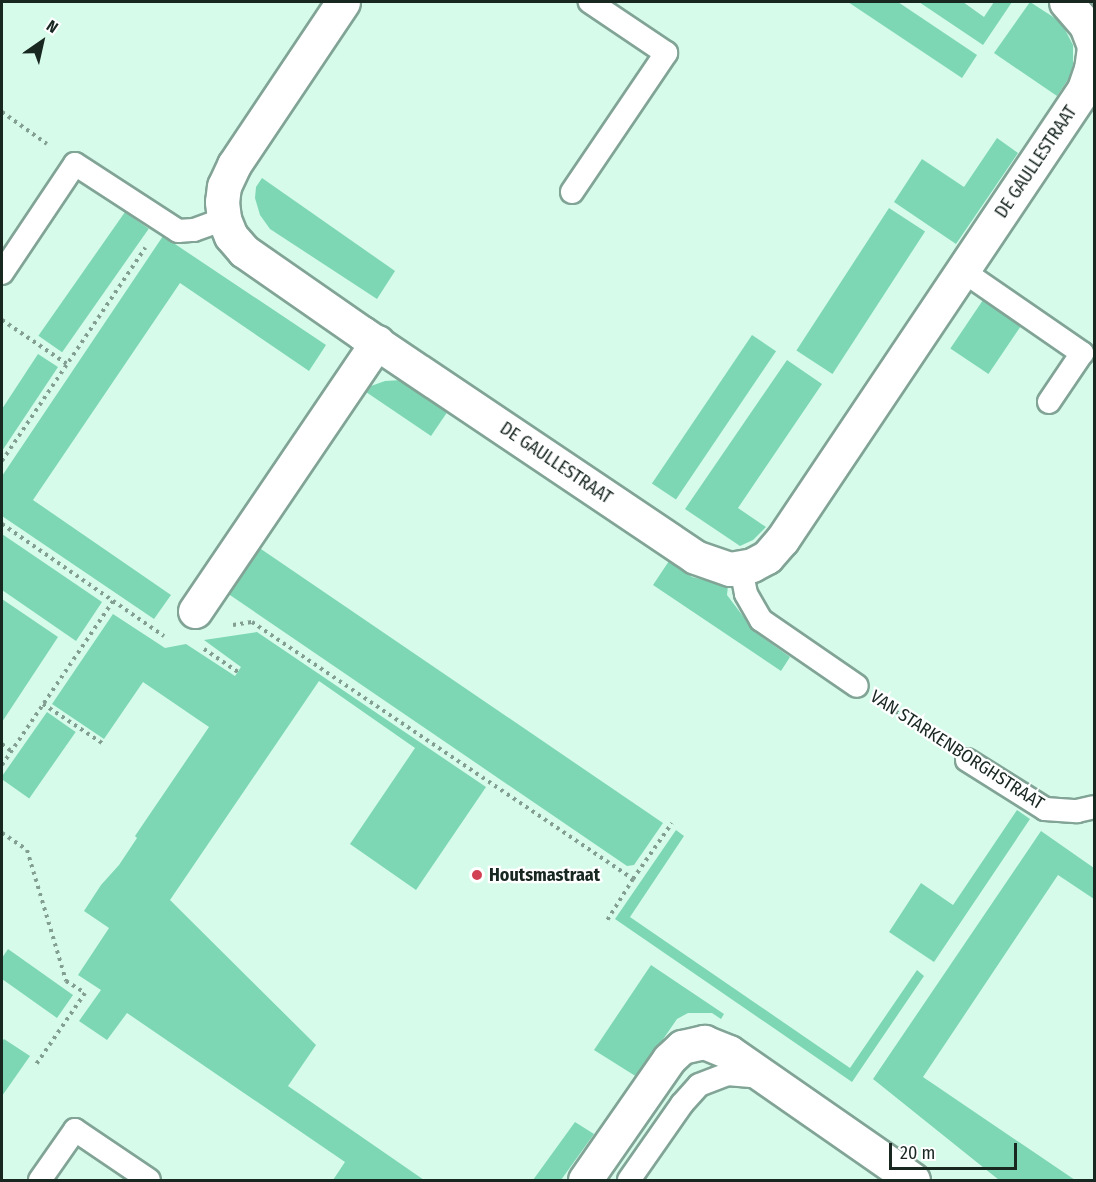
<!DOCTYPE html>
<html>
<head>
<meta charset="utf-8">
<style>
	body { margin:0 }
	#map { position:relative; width:1096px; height:1182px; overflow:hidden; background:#d6fbeb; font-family:"Fira Sans Condensed",sans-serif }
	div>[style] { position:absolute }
	.green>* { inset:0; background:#7dd7b5; transform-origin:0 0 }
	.path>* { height:4px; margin-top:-2px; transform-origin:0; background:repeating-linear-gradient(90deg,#839e92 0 3px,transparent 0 7.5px) }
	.roads { filter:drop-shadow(2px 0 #81a496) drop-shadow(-2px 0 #81a496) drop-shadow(0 2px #81a496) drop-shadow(0 -2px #81a496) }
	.lane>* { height:22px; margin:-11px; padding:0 11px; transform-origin:11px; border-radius:11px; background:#fff }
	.street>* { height:33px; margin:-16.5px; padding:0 16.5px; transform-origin:16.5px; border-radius:16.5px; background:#fff }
	.dots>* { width:16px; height:16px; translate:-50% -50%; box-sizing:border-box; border:3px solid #fff; border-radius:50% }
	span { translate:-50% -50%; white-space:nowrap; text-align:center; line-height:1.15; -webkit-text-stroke:4.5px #fff; paint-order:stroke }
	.street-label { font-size:18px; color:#192721 }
	.poi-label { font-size:18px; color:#192721; font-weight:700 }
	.left { translate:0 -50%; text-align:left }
	.frame { position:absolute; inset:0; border:3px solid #192721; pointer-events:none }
	.north { position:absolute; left:12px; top:12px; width:60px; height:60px; -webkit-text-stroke:4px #fff; paint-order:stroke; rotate:34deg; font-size:16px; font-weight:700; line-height:24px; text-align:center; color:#192721 }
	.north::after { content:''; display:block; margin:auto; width:21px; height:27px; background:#192721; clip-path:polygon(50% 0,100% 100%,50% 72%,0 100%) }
	.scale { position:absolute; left:889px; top:1143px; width:128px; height:27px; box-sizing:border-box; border:3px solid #192721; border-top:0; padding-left:8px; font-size:18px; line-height:21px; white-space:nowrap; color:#192721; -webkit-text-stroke:4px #fff; paint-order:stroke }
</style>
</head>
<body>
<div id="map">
	<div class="green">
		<div style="clip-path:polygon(848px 2px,898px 2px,977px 55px,962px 78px)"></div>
		<div style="clip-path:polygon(919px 2px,963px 2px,984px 17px,994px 2px,1012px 2px,983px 45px)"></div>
		<div style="clip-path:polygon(1030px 2px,1061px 22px,1073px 45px,1073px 65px,1069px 78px,1057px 96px,994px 53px)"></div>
		<div style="clip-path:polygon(997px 138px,1018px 153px,956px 244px,894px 202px,922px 159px,964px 187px)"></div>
		<div style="clip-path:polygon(262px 178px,395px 271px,377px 299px,270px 229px,260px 215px,255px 198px,256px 187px)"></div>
		<div style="left:889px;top:208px;width:43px;height:170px;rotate:33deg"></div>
		<div style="left:125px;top:212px;width:29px;height:151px;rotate:35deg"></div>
		<div style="clip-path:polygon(163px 236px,326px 345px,309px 371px,180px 283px,33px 500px,171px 595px,154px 619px,2px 516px,2px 476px)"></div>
		<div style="left:985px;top:297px;width:46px;height:62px;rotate:34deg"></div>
		<div style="left:752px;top:335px;width:29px;height:179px;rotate:34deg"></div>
		<div style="clip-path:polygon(38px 354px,58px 367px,2px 451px,2px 409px)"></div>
		<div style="clip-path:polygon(787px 360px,822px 384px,738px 508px,766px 527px,753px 540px,740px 546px,685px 509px)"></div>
		<div style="clip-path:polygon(402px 380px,448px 411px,431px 436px,366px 392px,371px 386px,385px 381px)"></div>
		<div style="clip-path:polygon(2px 534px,102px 602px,76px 641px,2px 590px)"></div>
		<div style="clip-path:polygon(258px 547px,663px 823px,634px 865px,627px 866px,227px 593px)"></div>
		<div style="clip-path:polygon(669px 561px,692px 577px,728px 586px,727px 595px,755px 632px,790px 657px,781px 671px,653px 585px)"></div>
		<div style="clip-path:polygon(2px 599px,58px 637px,2px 722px)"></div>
		<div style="clip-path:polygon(113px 614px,165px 648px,186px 644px,235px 676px,241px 667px,204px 640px,257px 632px,486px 787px,416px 890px,350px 844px,415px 748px,319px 681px,170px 900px,316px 1045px,288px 1086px,424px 1180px,333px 1180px,345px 1162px,127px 1013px,107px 1040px,79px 1021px,101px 990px,78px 975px,109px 928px,84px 911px,101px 885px,119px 865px,137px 838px,135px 836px,209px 727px,143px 682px,104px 739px,52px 704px)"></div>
		<div style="left:47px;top:712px;width:35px;height:81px;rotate:35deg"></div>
		<div style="clip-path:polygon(1017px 810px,1030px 819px,934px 962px,889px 932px,921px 883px,953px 905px)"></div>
		<div style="clip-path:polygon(676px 830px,684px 836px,630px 917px,850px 1068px,917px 970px,924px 976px,852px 1082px,615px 919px)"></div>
		<div style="clip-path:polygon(1041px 831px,1094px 868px,1094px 899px,1058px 875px,923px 1077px,1075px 1180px,999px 1180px,873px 1079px)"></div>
		<div style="clip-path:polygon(8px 949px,73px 995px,57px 1018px,2px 979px,2px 958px)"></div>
		<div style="clip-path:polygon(651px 965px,724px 1014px,721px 1019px,712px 1013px,688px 1013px,677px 1019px,637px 1077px,594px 1050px)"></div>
		<div style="clip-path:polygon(4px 1039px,30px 1056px,2px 1096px,2px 1042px)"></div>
		<div style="clip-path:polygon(575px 1122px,594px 1134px,561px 1180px,533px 1180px)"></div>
	</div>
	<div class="path">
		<div style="left:2px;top:112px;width:55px;rotate:35.4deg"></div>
		<div style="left:2px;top:320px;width:78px;rotate:34.1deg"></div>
		<div style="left:2px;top:461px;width:257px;rotate:-56.1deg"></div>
		<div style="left:2px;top:524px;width:197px;rotate:34.7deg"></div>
		<div style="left:233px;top:625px;width:19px;rotate:-9deg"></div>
		<div style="left:252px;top:622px;width:460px;rotate:34deg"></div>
		<div style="left:633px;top:879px;width:51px;rotate:122.1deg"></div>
		<div style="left:204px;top:649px;width:41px;rotate:34.1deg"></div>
		<div style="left:883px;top:703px;width:71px;rotate:33.5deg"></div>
		<div style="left:43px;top:704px;width:71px;rotate:33.5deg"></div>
		<div style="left:2px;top:744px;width:11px;rotate:38deg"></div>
		<div style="left:2px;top:765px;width:198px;rotate:-55.9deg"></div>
		<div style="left:2px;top:833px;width:30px;rotate:34deg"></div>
		<div style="left:27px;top:850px;width:137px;rotate:73.4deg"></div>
		<div style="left:66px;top:981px;width:22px;rotate:32deg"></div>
		<div style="left:85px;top:993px;width:88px;rotate:124.4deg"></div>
		<div style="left:633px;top:879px;width:68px;rotate:-55.1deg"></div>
	</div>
	<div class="roads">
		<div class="lane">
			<div style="left:572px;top:192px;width:168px;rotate:-55.9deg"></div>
			<div style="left:666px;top:53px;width:92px;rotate:-146.1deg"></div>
			<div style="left:963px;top:271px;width:145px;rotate:34.6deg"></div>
			<div style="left:1082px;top:353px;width:59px;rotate:124deg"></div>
			<div style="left:2px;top:273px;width:131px;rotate:-56.2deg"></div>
			<div style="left:75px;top:164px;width:123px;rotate:33deg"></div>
			<div style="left:178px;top:231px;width:16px;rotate:-4deg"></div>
			<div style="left:194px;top:230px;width:32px;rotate:-20deg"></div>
			<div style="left:741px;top:568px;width:26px;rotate:79deg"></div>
			<div style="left:746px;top:594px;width:30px;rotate:60deg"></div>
			<div style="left:761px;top:620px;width:116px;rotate:34.5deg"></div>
			<div style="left:967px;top:760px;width:92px;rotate:32.1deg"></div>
			<div style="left:1045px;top:809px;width:32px;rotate:4deg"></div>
			<div style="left:1077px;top:811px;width:17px;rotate:-13deg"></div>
			<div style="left:40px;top:1180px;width:61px;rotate:-55deg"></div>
			<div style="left:75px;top:1130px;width:89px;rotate:34deg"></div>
			<div style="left:629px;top:1180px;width:93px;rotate:-55.1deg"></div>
			<div style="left:682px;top:1104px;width:25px;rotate:-48deg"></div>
			<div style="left:699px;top:1085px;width:30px;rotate:-21deg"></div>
			<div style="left:727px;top:1074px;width:36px;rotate:5deg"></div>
		</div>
		<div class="street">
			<div style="left:343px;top:2px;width:196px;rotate:123.8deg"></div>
			<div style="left:234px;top:165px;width:23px;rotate:115deg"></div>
			<div style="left:224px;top:186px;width:16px;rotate:97deg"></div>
			<div style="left:222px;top:202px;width:17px;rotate:83deg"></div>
			<div style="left:224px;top:219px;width:18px;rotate:68deg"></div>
			<div style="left:231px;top:236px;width:20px;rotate:49deg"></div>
			<div style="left:244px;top:251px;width:144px;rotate:34.8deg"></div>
			<div style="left:362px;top:333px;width:401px;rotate:33.9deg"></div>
			<div style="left:695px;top:557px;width:37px;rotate:19deg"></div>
			<div style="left:730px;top:569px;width:22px;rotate:-10deg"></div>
			<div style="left:752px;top:565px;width:17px;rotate:-28deg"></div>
			<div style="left:767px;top:557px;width:23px;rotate:-49deg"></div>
			<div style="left:782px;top:540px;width:543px;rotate:-56.19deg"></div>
			<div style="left:1084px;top:89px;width:21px;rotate:-71deg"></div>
			<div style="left:1091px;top:69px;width:22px;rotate:-82deg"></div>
			<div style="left:1066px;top:2px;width:30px;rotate:49deg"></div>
			<div style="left:1086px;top:25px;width:22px;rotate:69deg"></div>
			<div style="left:195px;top:611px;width:325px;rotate:-55.9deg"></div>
			<div style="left:585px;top:1180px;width:147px;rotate:-55.2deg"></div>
			<div style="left:669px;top:1059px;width:18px;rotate:-43deg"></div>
			<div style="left:682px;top:1047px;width:23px;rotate:-13deg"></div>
			<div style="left:704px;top:1042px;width:27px;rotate:22deg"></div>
			<div style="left:729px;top:1052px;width:224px;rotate:34.8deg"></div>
		</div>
	</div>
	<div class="dots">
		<div style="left:477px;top:875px;background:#d24153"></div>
	</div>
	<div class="street-label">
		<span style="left:1036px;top:162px;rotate:-56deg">DE GAULLESTRAAT</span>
		<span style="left:556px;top:463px;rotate:34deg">DE GAULLESTRAAT</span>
		<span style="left:957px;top:750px;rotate:33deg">VAN STARKENBORGHSTRAAT</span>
	</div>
	<div class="poi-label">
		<span class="left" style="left:489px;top:875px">Houtsmastraat</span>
	</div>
	<div class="frame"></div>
	<div class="north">N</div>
	<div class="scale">20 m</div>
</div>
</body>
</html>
